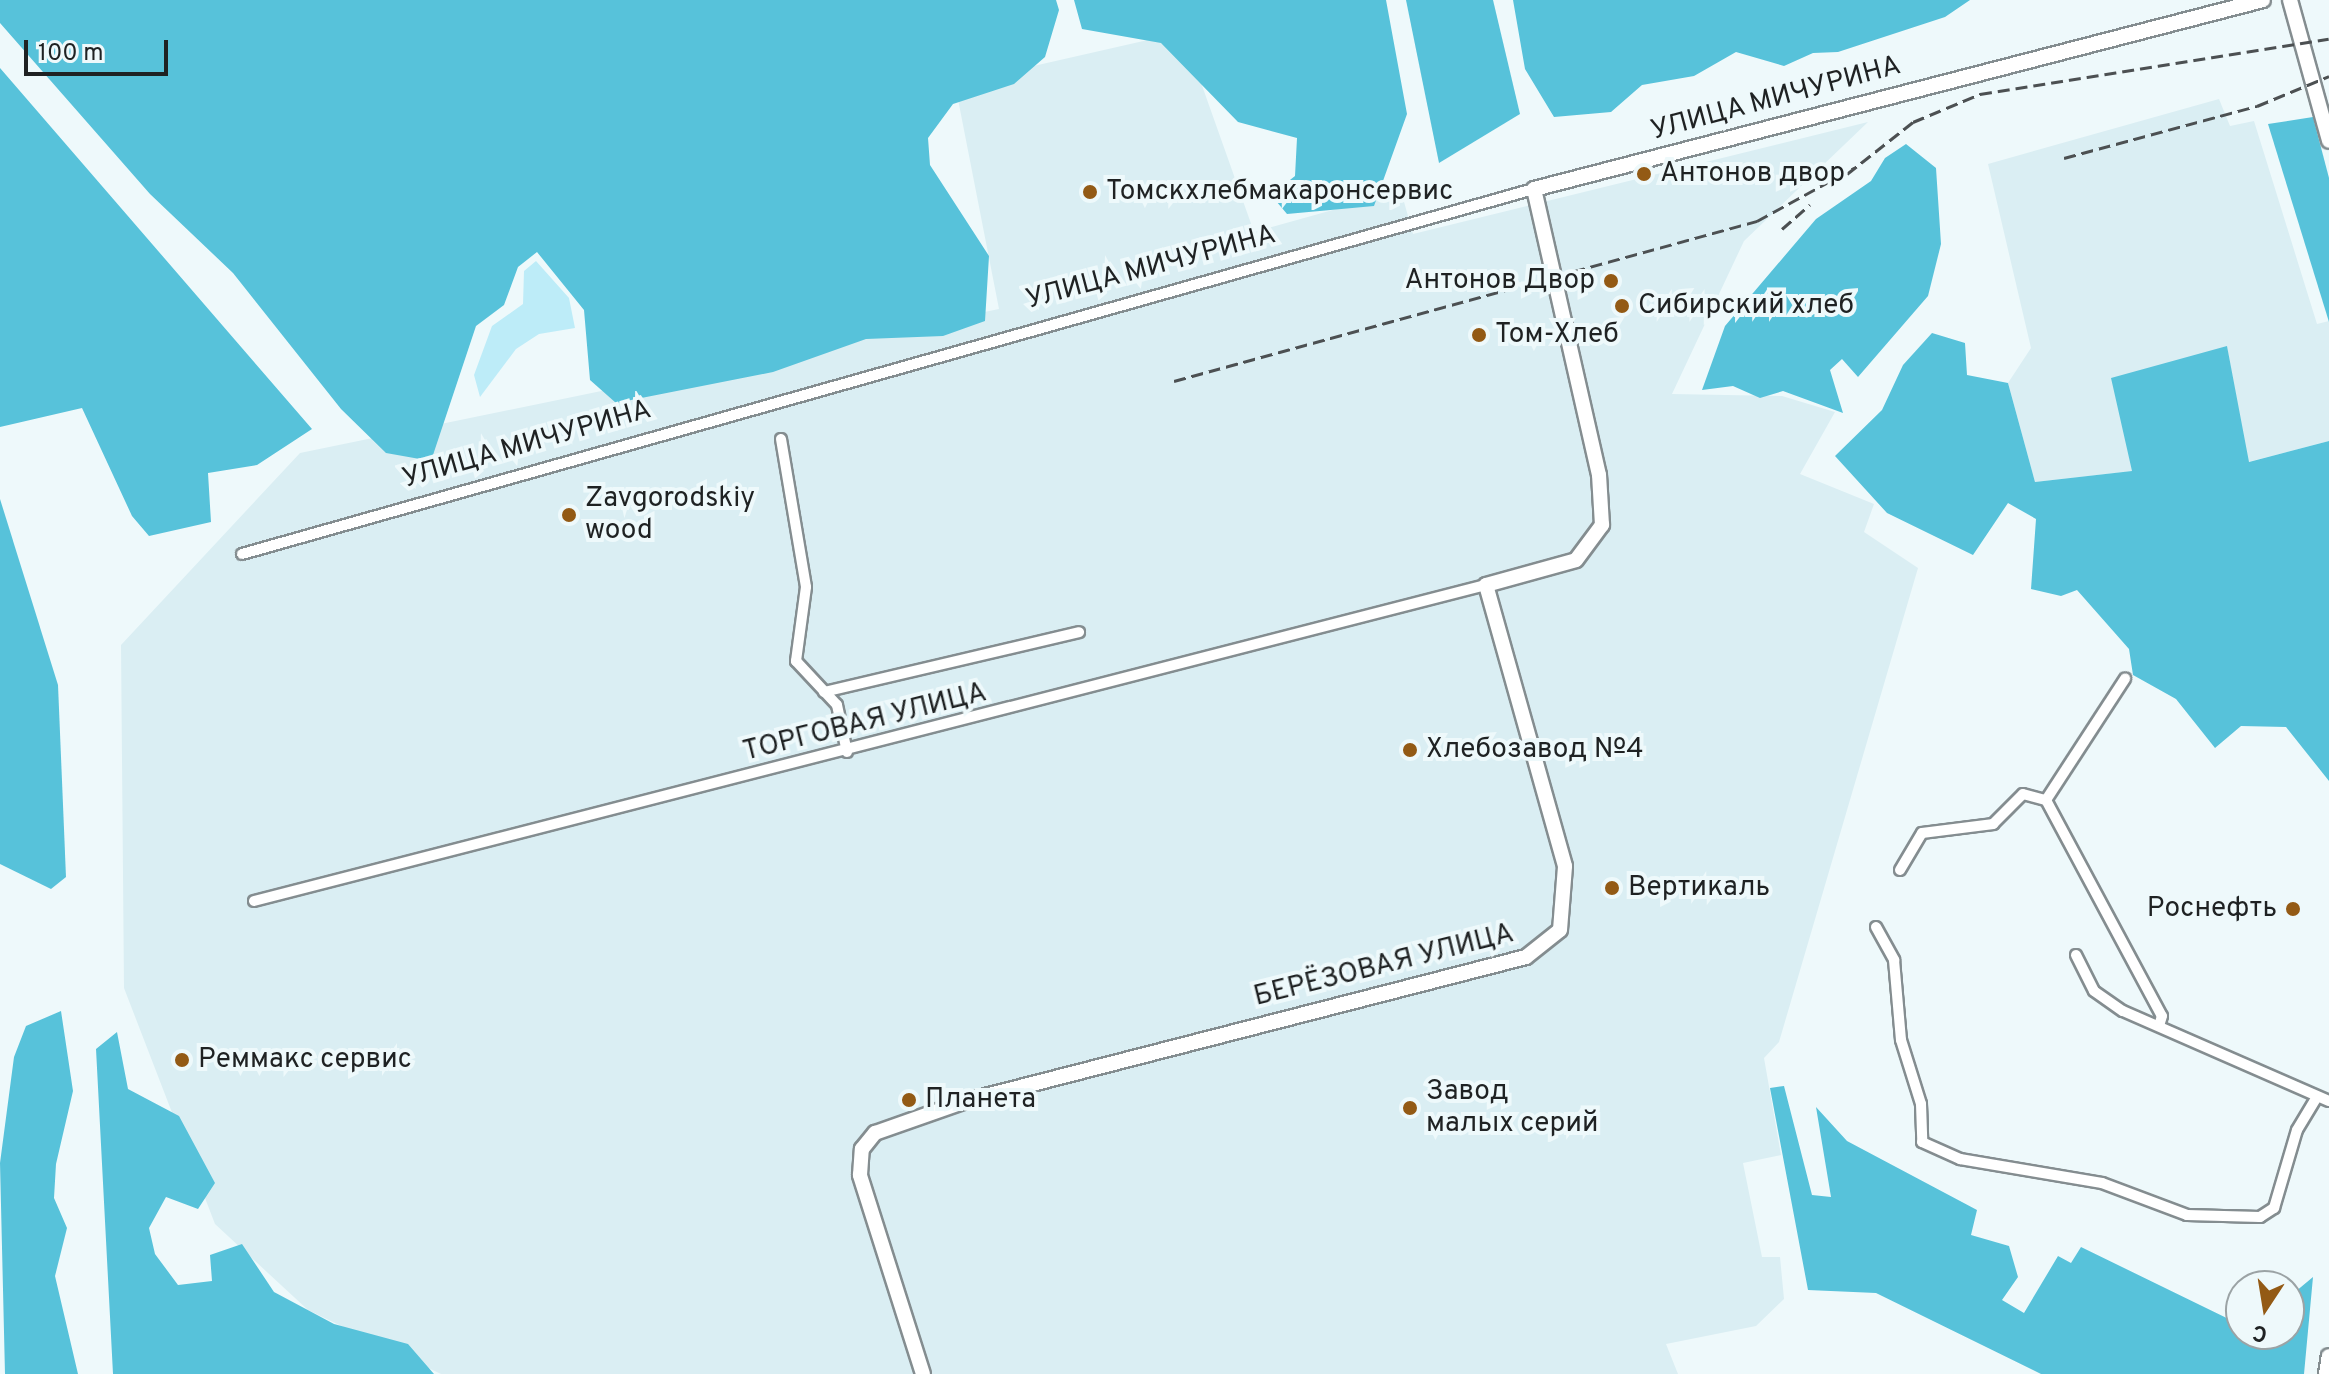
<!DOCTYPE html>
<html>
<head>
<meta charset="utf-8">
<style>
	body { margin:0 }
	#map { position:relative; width:2329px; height:1374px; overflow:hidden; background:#eef9fb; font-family:Overpass,sans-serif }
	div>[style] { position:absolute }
	.built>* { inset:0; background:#daeef3 }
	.green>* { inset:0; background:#bdecf8 }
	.forest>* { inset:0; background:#57c2da }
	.roads { filter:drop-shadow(2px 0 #848d90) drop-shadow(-2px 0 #848d90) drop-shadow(0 2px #848d90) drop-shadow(0 -2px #848d90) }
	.street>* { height:10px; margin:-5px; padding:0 5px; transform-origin:5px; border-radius:5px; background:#fff }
	.secondary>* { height:14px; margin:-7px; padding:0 7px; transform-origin:7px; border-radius:7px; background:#fff }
	.rail>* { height:3px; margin-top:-1.5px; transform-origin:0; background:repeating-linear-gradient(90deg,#4c5052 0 12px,transparent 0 18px) }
	.dots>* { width:22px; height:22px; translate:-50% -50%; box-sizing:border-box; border:4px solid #eef9fb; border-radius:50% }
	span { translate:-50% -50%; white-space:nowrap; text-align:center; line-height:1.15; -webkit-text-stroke:8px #eef9fb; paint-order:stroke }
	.street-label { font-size:28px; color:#1f2223 }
	.poi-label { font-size:28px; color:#1f2223 }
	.left { translate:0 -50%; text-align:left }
	.right { translate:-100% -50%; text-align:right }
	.north { position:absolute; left:2225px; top:1270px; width:80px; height:80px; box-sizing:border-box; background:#eef9fb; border:2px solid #9ba3a5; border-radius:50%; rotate:192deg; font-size:22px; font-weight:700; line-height:32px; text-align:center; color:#1f2223 }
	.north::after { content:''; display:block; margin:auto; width:28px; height:36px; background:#935a15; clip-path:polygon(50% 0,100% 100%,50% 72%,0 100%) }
	.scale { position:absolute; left:24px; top:40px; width:144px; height:36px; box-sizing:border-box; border:4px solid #1f2223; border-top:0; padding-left:10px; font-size:24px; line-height:28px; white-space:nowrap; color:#1f2223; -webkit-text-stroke:6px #eef9fb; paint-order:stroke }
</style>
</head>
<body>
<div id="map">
	<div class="built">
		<div style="clip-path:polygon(1183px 32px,1254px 232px,1401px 191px,1413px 234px,1868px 122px,1744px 241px,1672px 394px,1782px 396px,1835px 412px,1800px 474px,1874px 504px,1864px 532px,1918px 568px,1779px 1042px,1764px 1058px,1781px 1155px,1743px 1163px,1762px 1257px,1780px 1257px,1784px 1299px,1756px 1326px,1666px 1344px,1678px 1374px,441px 1374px,308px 1310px,215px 1224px,124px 988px,121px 645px,300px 453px,999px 309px,955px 84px)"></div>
		<div style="clip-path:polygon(2219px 99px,2230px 126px,2254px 121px,2317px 324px,2329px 321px,2329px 441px,2248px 462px,2227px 347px,2133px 471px,2035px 482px,2008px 383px,2031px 348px,1988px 164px)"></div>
	</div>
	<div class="green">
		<div style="clip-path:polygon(536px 261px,569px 298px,575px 328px,539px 334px,516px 349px,480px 397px,474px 375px,492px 326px,523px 304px,524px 271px)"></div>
	</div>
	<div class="forest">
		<div style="clip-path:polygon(0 0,1056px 0,1059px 10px,1045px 57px,1014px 84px,953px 104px,928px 138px,930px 165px,989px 256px,985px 321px,943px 336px,866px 339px,773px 372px,616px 403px,590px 380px,584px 310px,537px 252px,518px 267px,504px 305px,476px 326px,431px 461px,386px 453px,341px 409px,233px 273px,150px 194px,0 23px)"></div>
		<div style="clip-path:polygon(1074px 0,1386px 0,1407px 114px,1374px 206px,1287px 214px,1271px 195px,1295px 176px,1297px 138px,1238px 122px,1161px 43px,1082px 29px)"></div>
		<div style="clip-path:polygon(1406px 0,1493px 0,1520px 114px,1439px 163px)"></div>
		<div style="clip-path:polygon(1513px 0,1970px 0,1945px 17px,1838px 52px,1813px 53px,1784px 66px,1736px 52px,1694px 76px,1642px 85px,1611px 112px,1554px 117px,1525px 69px)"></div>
		<div style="clip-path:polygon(0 68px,312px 429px,257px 465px,208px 473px,211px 522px,149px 536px,132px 516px,82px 408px,0 427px)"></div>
		<div style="clip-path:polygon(2313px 117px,2329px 178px,2329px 322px,2268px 124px)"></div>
		<div style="clip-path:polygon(1906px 144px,1936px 168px,1941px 244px,1928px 296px,1858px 377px,1842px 359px,1830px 370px,1843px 413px,1783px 391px,1760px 398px,1733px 386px,1702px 390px,1725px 326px,1816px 219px,1871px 181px,1885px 158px)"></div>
		<div style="clip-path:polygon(1932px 333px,1965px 343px,1967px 375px,2008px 383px,2035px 482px,2132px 471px,2111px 378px,2227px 346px,2249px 462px,2329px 441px,2329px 781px,2286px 727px,2241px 726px,2215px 748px,2176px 699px,2133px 675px,2129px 649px,2077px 590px,2061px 596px,2031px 589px,2036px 519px,2008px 503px,1973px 555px,1887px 513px,1835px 456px,1882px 410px,1903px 365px)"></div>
		<div style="clip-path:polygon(0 499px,58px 685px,66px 877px,51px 889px,0 864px)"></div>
		<div style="clip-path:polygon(61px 1011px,73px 1091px,56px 1164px,54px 1198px,67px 1228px,55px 1276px,78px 1374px,5px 1374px,0 1163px,14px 1057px,26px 1026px)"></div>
		<div style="clip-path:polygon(117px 1032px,128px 1089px,179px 1116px,215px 1183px,198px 1209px,166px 1197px,149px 1228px,155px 1254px,178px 1285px,212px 1281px,210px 1255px,242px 1244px,274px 1292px,334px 1324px,408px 1344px,434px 1374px,113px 1374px,96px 1049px)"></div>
		<div style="clip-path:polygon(1784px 1086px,1812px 1195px,1831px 1197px,1816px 1107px,1847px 1141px,1977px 1210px,1971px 1235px,2009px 1246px,2018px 1277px,2002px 1300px,2024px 1313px,2058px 1256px,2071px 1263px,2081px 1247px,2241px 1325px,2241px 1334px,2289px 1334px,2289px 1297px,2313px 1277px,2304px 1374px,2041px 1374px,1876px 1293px,1808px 1290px,1770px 1088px)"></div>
	</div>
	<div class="roads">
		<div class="street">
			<div style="left:781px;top:439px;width:150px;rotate:80.4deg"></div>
			<div style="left:806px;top:587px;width:75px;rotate:97.7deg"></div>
			<div style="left:796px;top:661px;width:60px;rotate:47deg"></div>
			<div style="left:837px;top:705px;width:48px;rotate:78deg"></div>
			<div style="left:242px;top:554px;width:1343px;rotate:-15.78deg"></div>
			<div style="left:824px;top:692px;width:262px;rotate:-13.2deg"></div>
			<div style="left:2046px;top:800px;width:145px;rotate:-56.9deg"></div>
			<div style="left:1900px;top:870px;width:43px;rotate:-59.3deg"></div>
			<div style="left:1922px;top:833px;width:72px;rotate:-7.2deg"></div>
			<div style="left:1993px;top:824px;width:42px;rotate:-45deg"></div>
			<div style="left:2023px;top:794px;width:24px;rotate:15deg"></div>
			<div style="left:2046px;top:800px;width:245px;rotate:61.8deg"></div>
			<div style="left:2162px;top:1016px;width:10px;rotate:107deg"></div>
			<div style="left:254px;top:901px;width:1272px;rotate:-14.39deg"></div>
			<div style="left:1876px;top:927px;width:38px;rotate:61deg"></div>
			<div style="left:1894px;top:960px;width:80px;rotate:85deg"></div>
			<div style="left:1901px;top:1040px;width:67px;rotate:72.6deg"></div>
			<div style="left:1921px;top:1104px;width:38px;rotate:88deg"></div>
			<div style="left:1922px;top:1142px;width:42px;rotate:24.1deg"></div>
			<div style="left:1960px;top:1159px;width:144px;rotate:9.6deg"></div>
			<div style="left:2102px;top:1183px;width:91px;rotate:20.6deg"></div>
			<div style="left:2187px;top:1215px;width:73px;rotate:1.6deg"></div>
			<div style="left:2260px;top:1217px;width:17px;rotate:-33deg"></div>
			<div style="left:2274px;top:1208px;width:81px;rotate:-73.6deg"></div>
			<div style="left:2297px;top:1130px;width:39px;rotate:-59deg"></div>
			<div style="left:2076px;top:955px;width:40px;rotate:63.4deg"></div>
			<div style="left:2094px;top:991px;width:35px;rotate:35deg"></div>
			<div style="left:2123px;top:1011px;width:225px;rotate:23.6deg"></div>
		</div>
		<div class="secondary">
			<div style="left:2290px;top:0;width:146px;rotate:74.5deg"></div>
			<div style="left:923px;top:1374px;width:209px;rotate:-107.6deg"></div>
			<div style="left:860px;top:1175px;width:26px;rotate:-86deg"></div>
			<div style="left:862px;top:1149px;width:21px;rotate:-51deg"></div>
			<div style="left:875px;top:1133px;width:96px;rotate:-19.4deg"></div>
			<div style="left:966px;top:1101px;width:578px;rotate:-14.42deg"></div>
			<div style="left:1526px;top:957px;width:43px;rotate:-38.5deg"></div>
			<div style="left:1560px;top:930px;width:64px;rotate:-85.5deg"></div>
			<div style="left:1565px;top:866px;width:292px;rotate:-105.7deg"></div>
			<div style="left:1486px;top:585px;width:93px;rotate:-15.5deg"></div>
			<div style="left:1576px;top:560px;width:44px;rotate:-53.4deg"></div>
			<div style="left:1602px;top:525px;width:50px;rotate:-93.4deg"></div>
			<div style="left:1599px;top:475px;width:293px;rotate:-102.8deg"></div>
			<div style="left:1534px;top:189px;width:753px;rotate:-14.53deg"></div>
			<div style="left:2326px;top:1374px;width:18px;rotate:-81deg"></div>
		</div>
	</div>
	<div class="rail">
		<div style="left:2064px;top:158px;width:200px;rotate:-15.1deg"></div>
		<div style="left:2257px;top:106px;width:78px;rotate:-22.6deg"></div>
		<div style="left:1847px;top:174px;width:84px;rotate:-38.2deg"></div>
		<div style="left:1913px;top:122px;width:73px;rotate:-22.7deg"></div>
		<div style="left:1980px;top:94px;width:353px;rotate:-9deg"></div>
		<div style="left:1782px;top:229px;width:37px;rotate:-41deg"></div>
		<div style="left:1174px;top:381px;width:605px;rotate:-15.35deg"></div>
		<div style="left:1757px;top:221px;width:111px;rotate:-28.7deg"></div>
	</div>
	<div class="dots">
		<div style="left:1644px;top:174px;background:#935a15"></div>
		<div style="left:1090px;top:192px;background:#935a15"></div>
		<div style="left:1611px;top:281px;background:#935a15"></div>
		<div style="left:1622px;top:306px;background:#935a15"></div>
		<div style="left:1479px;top:335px;background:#935a15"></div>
		<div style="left:569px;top:515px;background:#935a15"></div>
		<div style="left:1410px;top:750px;background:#935a15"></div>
		<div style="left:1612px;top:888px;background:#935a15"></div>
		<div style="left:2293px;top:909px;background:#935a15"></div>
		<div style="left:182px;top:1060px;background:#935a15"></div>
		<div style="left:909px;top:1100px;background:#935a15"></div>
		<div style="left:1410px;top:1108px;background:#935a15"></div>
	</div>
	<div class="street-label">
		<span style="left:1776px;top:99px;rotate:-15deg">УЛИЦА МИЧУРИНА</span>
		<span style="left:1151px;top:268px;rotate:-15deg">УЛИЦА МИЧУРИНА</span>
		<span style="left:527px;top:445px;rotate:-16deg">УЛИЦА МИЧУРИНА</span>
		<span style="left:865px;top:723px;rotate:-14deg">ТОРГОВАЯ УЛИЦА</span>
		<span style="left:1384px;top:966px;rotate:-14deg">БЕРЁЗОВАЯ УЛИЦА</span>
	</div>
	<div class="poi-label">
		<span class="left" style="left:1660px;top:174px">Антонов двор</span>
		<span class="left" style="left:1106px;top:192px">Томскхлебмакаронсервис</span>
		<span class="right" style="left:1595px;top:281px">Антонов Двор</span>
		<span class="left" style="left:1638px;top:306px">Сибирский хлеб</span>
		<span class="left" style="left:1495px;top:335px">Том-Хлеб</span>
		<span class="left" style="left:585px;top:515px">Zavgorodskiy<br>wood</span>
		<span class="left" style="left:1426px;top:750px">Хлебозавод №4</span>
		<span class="left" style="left:1628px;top:888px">Вертикаль</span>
		<span class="right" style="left:2277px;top:909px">Роснефть</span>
		<span class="left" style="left:198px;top:1060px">Реммакс сервис</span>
		<span class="left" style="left:1426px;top:1108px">Завод<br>малых серий</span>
		<span class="left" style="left:925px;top:1100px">Планета</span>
	</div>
	<div class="north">С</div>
	<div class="scale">100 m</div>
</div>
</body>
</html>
